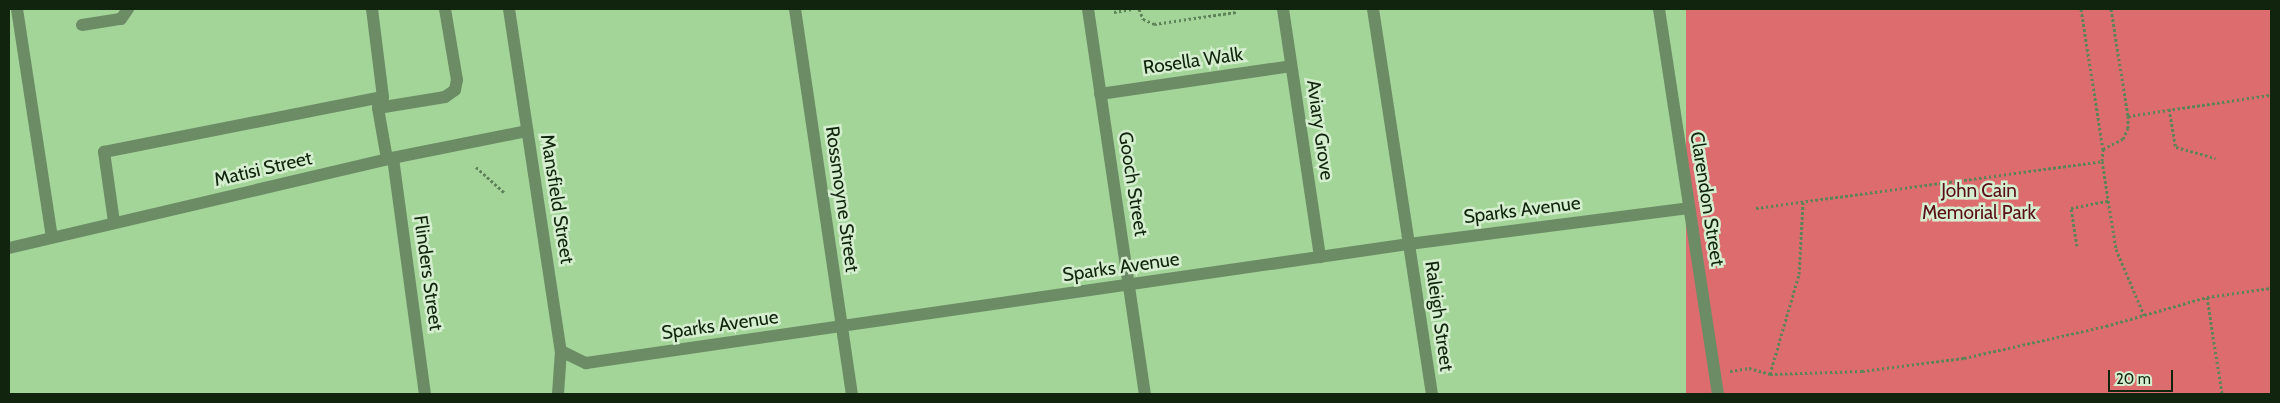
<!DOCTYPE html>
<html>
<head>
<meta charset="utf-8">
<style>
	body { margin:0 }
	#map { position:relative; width:2280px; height:403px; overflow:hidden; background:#a3d599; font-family:Cabin,sans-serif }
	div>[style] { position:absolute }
	.green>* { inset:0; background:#dd6c6e; transform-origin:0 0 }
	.path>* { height:3px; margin-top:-1.5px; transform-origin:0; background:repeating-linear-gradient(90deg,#5f8358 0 2.5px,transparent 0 5px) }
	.minor>* { height:12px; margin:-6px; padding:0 6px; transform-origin:6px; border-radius:6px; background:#6c8c66 }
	span { translate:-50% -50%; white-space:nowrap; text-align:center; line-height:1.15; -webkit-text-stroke:5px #d5eecf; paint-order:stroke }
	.street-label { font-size:19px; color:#11240d }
	.park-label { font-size:19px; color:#5a0e17 }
	.frame { position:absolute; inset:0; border:10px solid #11240d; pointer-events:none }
	.scale { position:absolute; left:2108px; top:370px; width:65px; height:22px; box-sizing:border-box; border:2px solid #11240d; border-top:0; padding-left:6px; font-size:15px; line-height:18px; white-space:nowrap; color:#11240d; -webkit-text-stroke:4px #d5eecf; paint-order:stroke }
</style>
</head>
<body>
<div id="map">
	<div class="green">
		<div style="left:1686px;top:9px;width:585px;height:389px"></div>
	</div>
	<div class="path">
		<div style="left:1139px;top:9px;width:11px;rotate:68deg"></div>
		<div style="left:1143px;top:19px;width:12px;rotate:24deg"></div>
		<div style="left:1154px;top:24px;width:83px;rotate:-8.3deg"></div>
		<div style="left:2081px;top:9px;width:142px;rotate:81.1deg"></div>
		<div style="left:2111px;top:9px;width:108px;rotate:81deg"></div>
		<div style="left:1114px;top:12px;width:20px;rotate:-9deg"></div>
		<div style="left:2169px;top:109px;width:39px;rotate:80deg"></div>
		<div style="left:2176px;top:147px;width:41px;rotate:15.8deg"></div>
		<div style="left:2102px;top:161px;width:89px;rotate:81deg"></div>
		<div style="left:2116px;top:249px;width:72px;rotate:67deg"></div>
		<div style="left:476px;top:167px;width:39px;rotate:42deg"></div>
		<div style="left:1756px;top:208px;width:349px;rotate:-7.7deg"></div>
		<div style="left:2102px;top:161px;width:12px;rotate:-85deg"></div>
		<div style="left:2103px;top:149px;width:22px;rotate:-27deg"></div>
		<div style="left:2123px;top:139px;width:12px;rotate:-66deg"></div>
		<div style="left:2128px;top:128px;width:12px;rotate:-90deg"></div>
		<div style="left:2128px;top:116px;width:145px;rotate:-8.4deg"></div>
		<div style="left:2077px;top:246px;width:38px;rotate:-99deg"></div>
		<div style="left:2071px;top:208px;width:38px;rotate:-11deg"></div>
		<div style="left:2207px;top:297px;width:98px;rotate:81.2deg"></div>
		<div style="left:1730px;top:371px;width:19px;rotate:-9deg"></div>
		<div style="left:1749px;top:368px;width:22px;rotate:16deg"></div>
		<div style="left:1770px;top:374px;width:92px;rotate:-1.9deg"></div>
		<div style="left:1862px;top:371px;width:103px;rotate:-7.3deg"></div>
		<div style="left:1964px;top:358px;width:146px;rotate:-12.7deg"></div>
		<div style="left:2106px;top:326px;width:105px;rotate:-16deg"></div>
		<div style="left:2207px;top:297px;width:65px;rotate:-8deg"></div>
		<div style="left:1770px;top:374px;width:104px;rotate:-73.8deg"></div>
		<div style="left:1799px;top:274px;width:72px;rotate:-86.8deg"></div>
	</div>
	<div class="minor">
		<div style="left:17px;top:9px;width:231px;rotate:81.3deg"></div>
		<div style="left:372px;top:9px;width:89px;rotate:82.9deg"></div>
		<div style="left:383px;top:97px;width:12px;rotate:114deg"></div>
		<div style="left:378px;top:108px;width:52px;rotate:80deg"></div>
		<div style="left:509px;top:9px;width:346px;rotate:81.4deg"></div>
		<div style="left:561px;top:351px;width:43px;rotate:94deg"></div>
		<div style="left:795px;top:9px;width:389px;rotate:81.6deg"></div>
		<div style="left:1088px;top:9px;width:389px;rotate:81.6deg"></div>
		<div style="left:1283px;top:9px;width:251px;rotate:81.5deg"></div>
		<div style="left:1373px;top:9px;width:389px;rotate:81.3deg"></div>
		<div style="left:1659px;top:9px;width:389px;rotate:81.3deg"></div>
		<div style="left:82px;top:25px;width:39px;rotate:-9deg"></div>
		<div style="left:121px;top:19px;width:12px;rotate:-55deg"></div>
		<div style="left:1100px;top:94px;width:193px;rotate:-8.3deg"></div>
		<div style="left:378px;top:108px;width:68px;rotate:-9.3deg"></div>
		<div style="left:445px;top:97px;width:12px;rotate:-35deg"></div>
		<div style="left:455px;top:90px;width:10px;rotate:-79deg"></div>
		<div style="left:457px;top:80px;width:72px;rotate:-99.6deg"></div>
		<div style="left:393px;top:158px;width:238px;rotate:82.3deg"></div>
		<div style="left:114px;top:222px;width:71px;rotate:-98.1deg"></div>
		<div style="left:104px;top:152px;width:284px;rotate:-11.2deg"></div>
		<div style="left:9px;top:248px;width:388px;rotate:-13.2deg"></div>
		<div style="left:387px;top:159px;width:143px;rotate:-11.3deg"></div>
		<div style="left:561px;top:351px;width:28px;rotate:26deg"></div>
		<div style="left:586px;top:363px;width:832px;rotate:-8.23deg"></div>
		<div style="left:1409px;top:244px;width:282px;rotate:-7.3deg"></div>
	</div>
	<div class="street-label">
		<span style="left:1193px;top:61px;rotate:-8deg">Rosella Walk</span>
		<span style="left:1320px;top:130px;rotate:82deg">Aviary Grove</span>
		<span style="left:263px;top:169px;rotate:-13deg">Matisi Street</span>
		<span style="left:1133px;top:184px;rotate:81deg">Gooch Street</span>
		<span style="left:557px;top:199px;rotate:81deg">Mansfield Street</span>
		<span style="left:842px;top:199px;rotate:82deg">Rossmoyne Street</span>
		<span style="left:1707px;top:199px;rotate:81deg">Clarendon Street</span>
		<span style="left:1522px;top:210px;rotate:-7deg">Sparks Avenue</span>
		<span style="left:1121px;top:267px;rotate:-8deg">Sparks Avenue</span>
		<span style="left:428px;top:273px;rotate:82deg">Flinders Street</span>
		<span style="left:1439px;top:316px;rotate:82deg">Raleigh Street</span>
		<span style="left:720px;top:325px;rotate:-8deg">Sparks Avenue</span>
	</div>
	<div class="park-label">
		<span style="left:1979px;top:202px">John Cain<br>Memorial Park</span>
	</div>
	<div class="frame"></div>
	<div class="scale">20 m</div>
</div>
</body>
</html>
